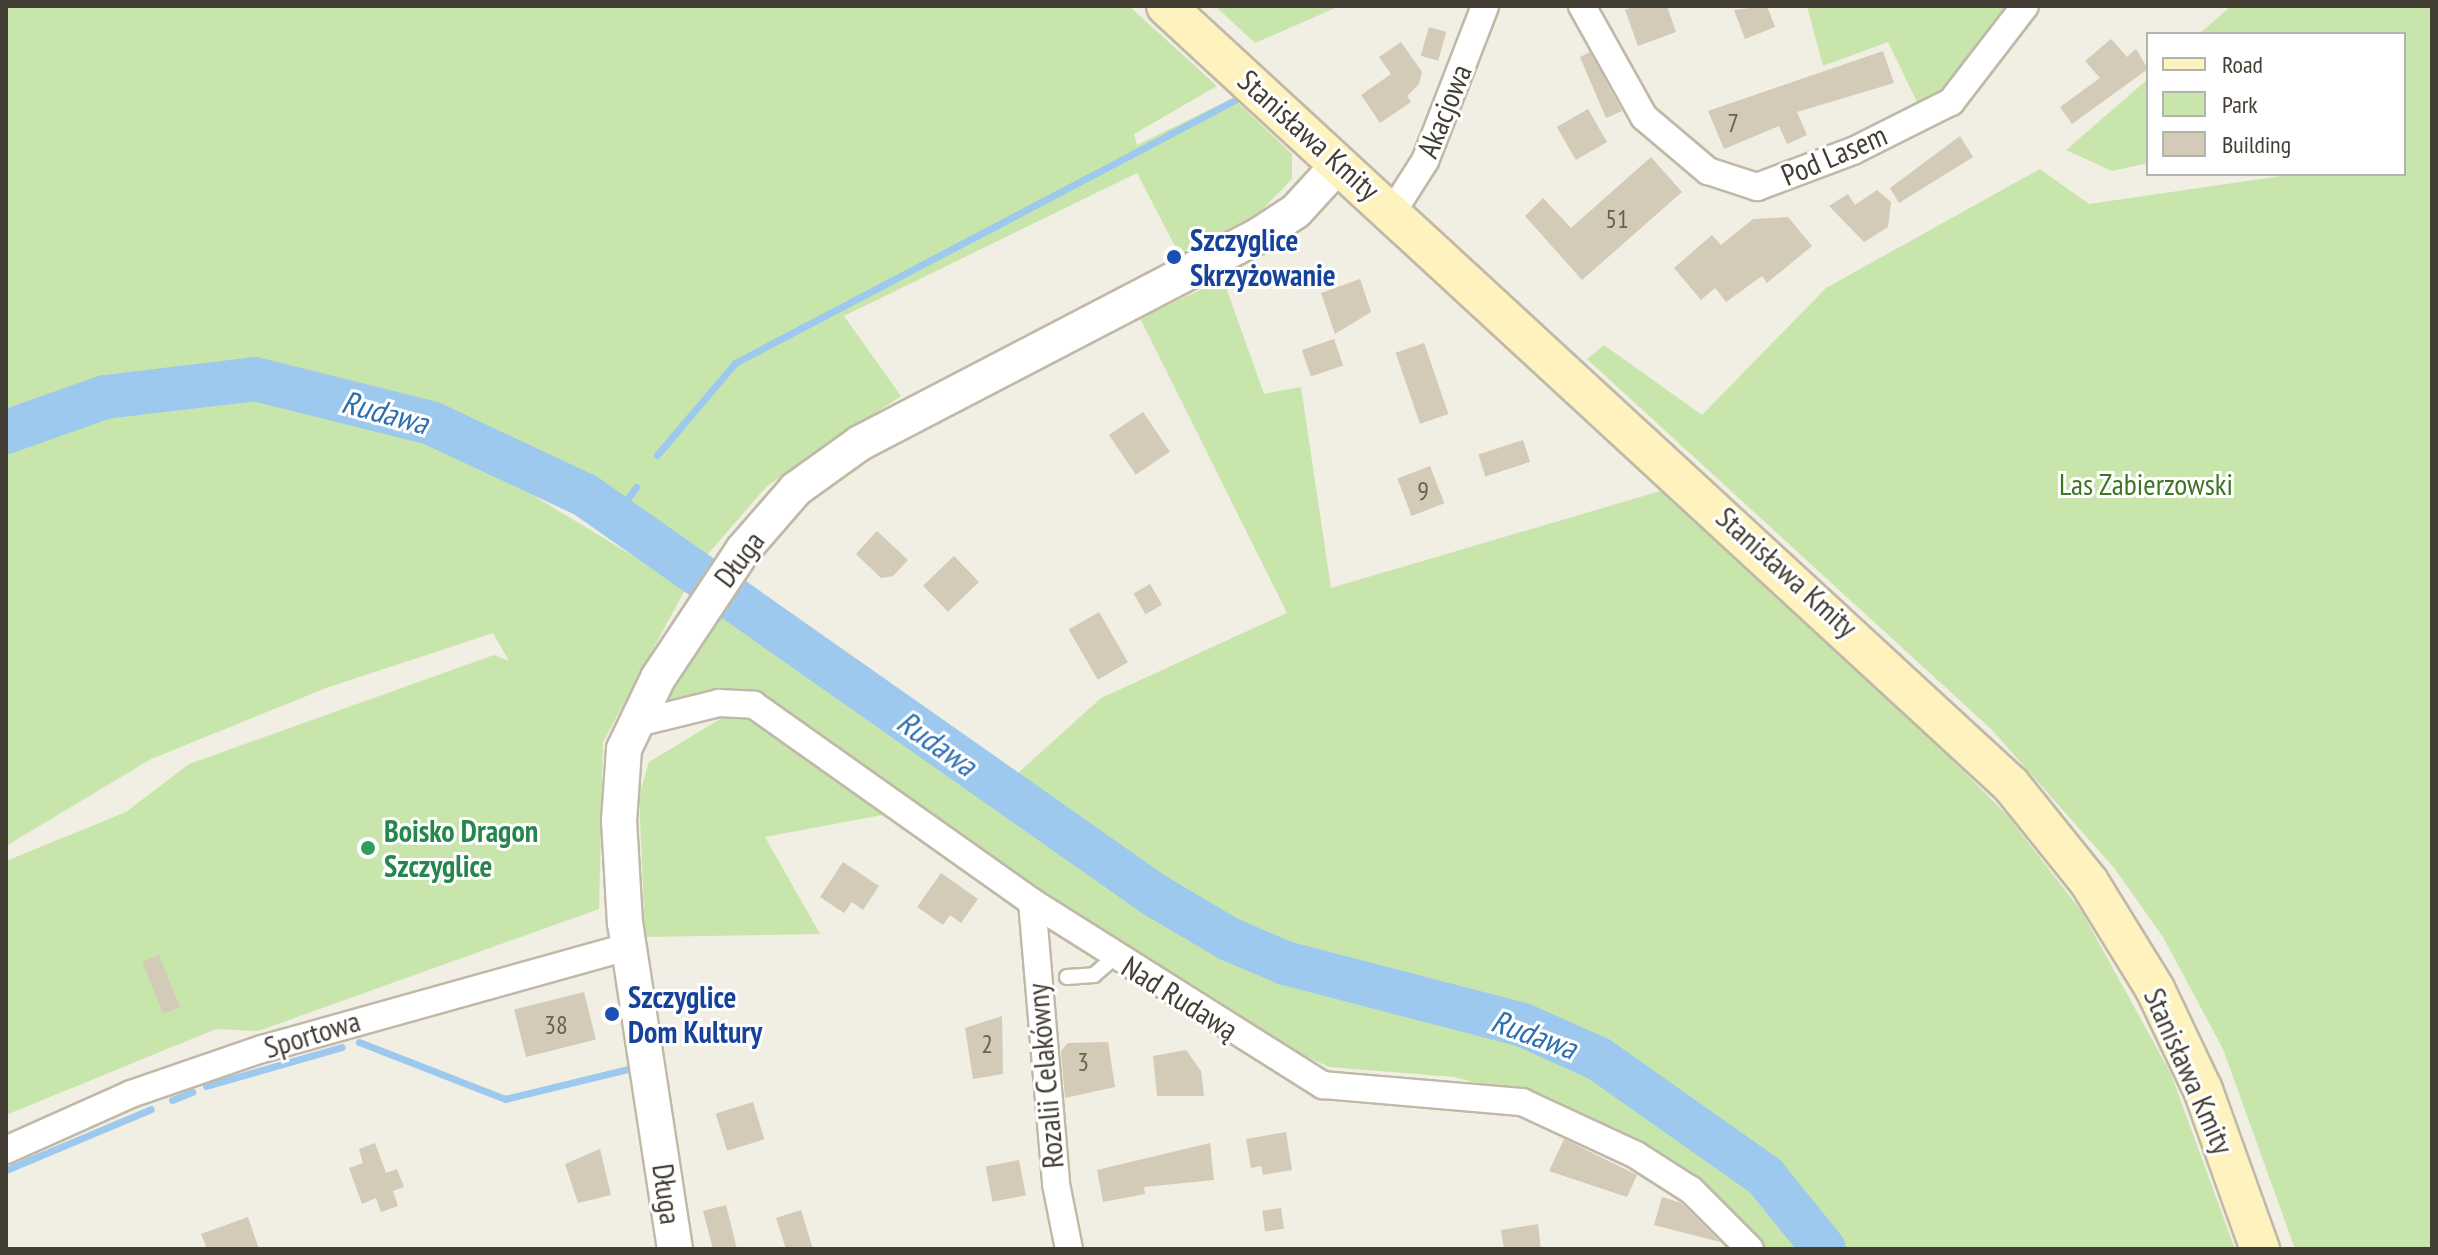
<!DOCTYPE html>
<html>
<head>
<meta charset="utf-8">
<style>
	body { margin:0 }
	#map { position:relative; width:2438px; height:1255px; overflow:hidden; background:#f1eee3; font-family:"PT Sans Narrow",sans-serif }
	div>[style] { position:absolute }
	.green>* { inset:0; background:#c8e6ab }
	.stream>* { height:7px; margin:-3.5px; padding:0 3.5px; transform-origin:3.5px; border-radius:3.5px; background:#9dc9ef }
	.river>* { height:44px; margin:-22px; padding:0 22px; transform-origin:22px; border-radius:22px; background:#9dc9ef }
	.building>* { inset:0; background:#d3cab8; transform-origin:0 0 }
	.roads { filter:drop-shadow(2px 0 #c0b9a8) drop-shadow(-2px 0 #c0b9a8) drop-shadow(0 2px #c0b9a8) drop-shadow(0 -2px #c0b9a8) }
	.service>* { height:14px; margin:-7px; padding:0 7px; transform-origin:7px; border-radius:7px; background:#fff }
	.minor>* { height:26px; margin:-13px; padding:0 13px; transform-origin:13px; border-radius:13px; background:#fff }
	.tertiary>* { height:34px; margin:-17px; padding:0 17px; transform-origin:17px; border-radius:17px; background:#fff }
	.secondary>* { height:38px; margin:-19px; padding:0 19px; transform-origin:19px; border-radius:19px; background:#fef3bf }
	.dots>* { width:22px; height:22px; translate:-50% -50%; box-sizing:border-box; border:4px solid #fff; border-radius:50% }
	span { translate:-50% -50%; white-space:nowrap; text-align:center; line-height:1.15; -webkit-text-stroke:6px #fff; paint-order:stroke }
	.number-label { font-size:26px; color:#676154 }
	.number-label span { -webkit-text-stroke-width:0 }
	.street-label { font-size:30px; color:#433e33 }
	.transit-label { font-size:30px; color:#164399; font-weight:700 }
	.left { translate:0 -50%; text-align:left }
	.park-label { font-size:30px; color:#3f7427 }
	.leisure-label { font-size:30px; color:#27864d; font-weight:700 }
	.water-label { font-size:32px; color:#2d6fae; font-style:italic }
	.frame { position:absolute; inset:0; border:8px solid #433e33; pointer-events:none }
	.legend { position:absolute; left:2146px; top:32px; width:260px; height:144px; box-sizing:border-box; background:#fff; border:2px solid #b4b2ad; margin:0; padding:10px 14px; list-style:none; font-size:24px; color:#433e33 }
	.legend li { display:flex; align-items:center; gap:16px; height:40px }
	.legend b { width:40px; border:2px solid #b4b2ad }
</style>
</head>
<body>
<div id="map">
	<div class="green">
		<div style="clip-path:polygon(6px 6px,1129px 6px,1217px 86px,1134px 134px,1137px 145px,1233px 98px,1292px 154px,1292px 179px,1257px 215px,1179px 254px,1137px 173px,844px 316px,901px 396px,767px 486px,700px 563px,443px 414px,379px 393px,262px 371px,201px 369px,146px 377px,6px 419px)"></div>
		<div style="clip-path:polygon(1215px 6px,1340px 6px,1255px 43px)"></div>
		<div style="clip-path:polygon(1807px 6px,2011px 6px,1947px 86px,1917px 102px,1888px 42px,1823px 66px)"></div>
		<div style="clip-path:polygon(2231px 6px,2432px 6px,2432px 1249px,2295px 1249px,2223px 1049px,2163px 937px,2115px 869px,1992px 730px,1587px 359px,1604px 345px,1702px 415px,1826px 288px,2040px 169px,2089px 204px,2295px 174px,2404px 174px,2404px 34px,2199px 34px)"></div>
		<div style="clip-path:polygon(2148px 79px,2148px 163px,2112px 171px,2066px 150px)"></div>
		<div style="clip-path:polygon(1223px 279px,1264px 394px,1301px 387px,1331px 588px,1664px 490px,1882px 690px,2007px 815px,2082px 912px,2171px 1074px,2235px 1249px,1759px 1249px,1532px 1098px,1454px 1077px,1329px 1067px,1255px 1032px,1134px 960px,764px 703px,672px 706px,665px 696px,742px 585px,1018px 773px,1101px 698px,1287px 613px,1140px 318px)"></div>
		<div style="clip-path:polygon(279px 396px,369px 415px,445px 442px,686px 588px,603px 742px,599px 909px,258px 1031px,216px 1029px,6px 1115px,6px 861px,126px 812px,189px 764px,494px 655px,509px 661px,493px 633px,326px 688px,151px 759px,6px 846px,6px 444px,157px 402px)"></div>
		<div style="clip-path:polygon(735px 710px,893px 813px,765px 837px,820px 934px,645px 937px,639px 796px,649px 762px)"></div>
	</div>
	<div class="stream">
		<div style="left:657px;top:455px;width:121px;rotate:-49.7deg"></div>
		<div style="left:735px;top:363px;width:565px;rotate:-27.74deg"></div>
		<div style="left:615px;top:516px;width:36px;rotate:-54deg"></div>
		<div style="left:359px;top:1042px;width:157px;rotate:21.3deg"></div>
		<div style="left:505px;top:1099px;width:127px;rotate:-13.7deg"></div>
		<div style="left:206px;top:1086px;width:141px;rotate:-16deg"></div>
		<div style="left:172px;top:1100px;width:22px;rotate:-22deg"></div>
		<div style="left:6px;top:1170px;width:157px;rotate:-22.8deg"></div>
	</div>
	<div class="river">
		<div style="left:6px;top:432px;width:105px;rotate:-19.5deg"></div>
		<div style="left:105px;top:397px;width:151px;rotate:-6.8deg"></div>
		<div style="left:255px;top:379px;width:181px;rotate:14deg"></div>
		<div style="left:431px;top:423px;width:170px;rotate:25.1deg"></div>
		<div style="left:585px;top:495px;width:698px;rotate:35.08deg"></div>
		<div style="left:1156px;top:896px;width:85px;rotate:30.5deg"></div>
		<div style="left:1229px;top:939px;width:61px;rotate:23.2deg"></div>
		<div style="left:1285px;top:963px;width:246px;rotate:14.6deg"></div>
		<div style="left:1523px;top:1025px;width:83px;rotate:24.1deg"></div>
		<div style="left:1599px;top:1059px;width:203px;rotate:35.2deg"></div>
		<div style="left:1765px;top:1176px;width:94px;rotate:51.1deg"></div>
	</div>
	<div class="building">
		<div style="clip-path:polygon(1635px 6px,1667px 6px,1676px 32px,1638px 46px,1625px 10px)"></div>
		<div style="clip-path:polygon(1767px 6px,1775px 27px,1745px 39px,1734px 10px)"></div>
		<div style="left:1429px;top:27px;width:18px;height:30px;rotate:16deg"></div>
		<div style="clip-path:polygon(2111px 39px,2127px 57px,2136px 49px,2148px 69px,2072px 124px,2060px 107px,2100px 78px,2085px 61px)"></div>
		<div style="clip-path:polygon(1401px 42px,1422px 72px,1419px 84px,1407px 96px,1411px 102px,1380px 123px,1361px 95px,1391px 74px,1379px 57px)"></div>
		<div style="clip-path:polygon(1883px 51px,1894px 83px,1797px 112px,1807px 135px,1787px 144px,1779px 126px,1724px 149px,1708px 111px)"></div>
		<div style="clip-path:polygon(1590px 52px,1622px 111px,1606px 118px,1580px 57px)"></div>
		<div style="left:1588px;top:109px;width:38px;height:36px;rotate:60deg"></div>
		<div style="clip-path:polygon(1960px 136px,1973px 157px,1899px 203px,1890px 188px)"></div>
		<div style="clip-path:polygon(1651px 157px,1682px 192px,1582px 280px,1525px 216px,1543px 198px,1571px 228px)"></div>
		<div style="clip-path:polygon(1877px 190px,1891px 202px,1888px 227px,1864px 242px,1829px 206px,1848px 194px,1855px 205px)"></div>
		<div style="clip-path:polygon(1788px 217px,1812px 246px,1767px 283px,1762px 276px,1726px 302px,1715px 288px,1701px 300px,1674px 268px,1712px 235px,1721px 245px,1753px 219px)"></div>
		<div style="clip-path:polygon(1360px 279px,1371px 312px,1335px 334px,1321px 293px)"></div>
		<div style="left:1334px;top:339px;width:28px;height:34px;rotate:71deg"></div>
		<div style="left:1424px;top:343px;width:75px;height:30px;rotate:71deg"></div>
		<div style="left:1143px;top:412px;width:48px;height:41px;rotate:56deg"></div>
		<div style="left:1523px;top:440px;width:23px;height:47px;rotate:72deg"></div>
		<div style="left:1430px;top:466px;width:40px;height:35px;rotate:69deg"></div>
		<div style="clip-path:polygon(877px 531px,908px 560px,893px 576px,881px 578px,856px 554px)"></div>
		<div style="left:954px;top:556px;width:36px;height:43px;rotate:46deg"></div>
		<div style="left:1150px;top:584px;width:24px;height:19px;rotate:60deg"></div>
		<div style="left:1099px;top:612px;width:58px;height:35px;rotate:60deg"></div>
		<div style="clip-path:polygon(843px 862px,879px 886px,863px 910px,852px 902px,844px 913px,820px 897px)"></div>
		<div style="clip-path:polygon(941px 873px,978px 899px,961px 923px,950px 915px,943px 925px,917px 907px)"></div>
		<div style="left:159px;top:955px;width:56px;height:18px;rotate:68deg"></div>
		<div style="left:584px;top:992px;width:49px;height:72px;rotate:76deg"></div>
		<div style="clip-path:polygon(1002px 1016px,1003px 1074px,973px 1079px,965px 1028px)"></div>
		<div style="clip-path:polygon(1108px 1042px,1115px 1087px,1065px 1098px,1061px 1051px,1068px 1043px)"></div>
		<div style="clip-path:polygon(1186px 1050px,1201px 1071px,1204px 1096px,1157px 1096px,1153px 1056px)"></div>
		<div style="left:753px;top:1102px;width:39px;height:39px;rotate:73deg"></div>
		<div style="clip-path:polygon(1286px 1132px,1292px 1170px,1263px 1175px,1261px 1166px,1251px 1168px,1246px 1139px)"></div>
		<div style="clip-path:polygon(1564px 1139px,1637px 1175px,1627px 1197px,1549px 1171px)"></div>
		<div style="clip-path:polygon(375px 1143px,386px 1173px,397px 1169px,404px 1187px,393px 1191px,398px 1206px,381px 1212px,376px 1198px,362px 1204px,349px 1168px,363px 1163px,359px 1149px)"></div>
		<div style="clip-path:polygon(1210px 1143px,1214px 1180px,1144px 1187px,1145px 1194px,1103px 1202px,1097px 1170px)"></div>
		<div style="clip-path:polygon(600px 1149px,611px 1195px,578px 1203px,565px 1164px)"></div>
		<div style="left:1019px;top:1160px;width:36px;height:34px;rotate:79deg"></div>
		<div style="clip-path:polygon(1662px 1197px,1681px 1203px,1720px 1242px,1654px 1225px)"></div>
		<div style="clip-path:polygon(726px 1205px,737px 1249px,713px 1249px,703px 1211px)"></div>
		<div style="left:1281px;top:1208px;width:21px;height:19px;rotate:82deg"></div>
		<div style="clip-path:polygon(801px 1210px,813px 1249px,786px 1249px,776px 1218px)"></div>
		<div style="clip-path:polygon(248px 1217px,259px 1249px,207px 1249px,201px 1234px)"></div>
		<div style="clip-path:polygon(1538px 1224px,1541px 1249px,1504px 1249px,1501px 1230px)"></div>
	</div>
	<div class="roads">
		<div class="service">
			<div style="left:1067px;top:977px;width:27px;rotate:-4deg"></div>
			<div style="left:1094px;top:975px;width:28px;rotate:-41deg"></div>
		</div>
		<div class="minor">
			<div style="left:1582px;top:6px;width:127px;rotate:60.8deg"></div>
			<div style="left:1644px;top:117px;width:84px;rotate:40.2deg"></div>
			<div style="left:1708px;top:171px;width:52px;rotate:18.1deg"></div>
			<div style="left:1757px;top:187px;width:103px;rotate:-20.6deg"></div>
			<div style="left:1853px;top:151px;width:110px;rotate:-26.6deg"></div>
			<div style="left:1951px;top:102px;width:121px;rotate:-52.4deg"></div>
			<div style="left:1393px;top:211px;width:59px;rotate:-57.4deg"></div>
			<div style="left:1425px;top:161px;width:166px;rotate:-68.8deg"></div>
			<div style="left:634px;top:724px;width:88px;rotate:-13.9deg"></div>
			<div style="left:719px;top:703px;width:35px;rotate:3deg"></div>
			<div style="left:754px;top:705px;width:341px;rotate:35.3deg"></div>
			<div style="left:1032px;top:902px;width:344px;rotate:32.2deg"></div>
			<div style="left:1323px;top:1085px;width:200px;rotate:4.9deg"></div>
			<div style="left:1522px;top:1102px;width:126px;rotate:24.9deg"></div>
			<div style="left:1636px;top:1155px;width:65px;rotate:32.5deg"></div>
			<div style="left:1691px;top:1190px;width:83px;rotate:45deg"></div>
			<div style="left:1032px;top:902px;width:283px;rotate:85.1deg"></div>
			<div style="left:1056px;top:1184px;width:66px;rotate:78.7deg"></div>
			<div style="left:6px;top:1150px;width:137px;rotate:-24.1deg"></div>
			<div style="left:131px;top:1094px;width:139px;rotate:-19deg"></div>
			<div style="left:262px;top:1049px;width:380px;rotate:-15.6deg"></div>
		</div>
		<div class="tertiary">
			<div style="left:675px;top:1249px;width:329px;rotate:-98.7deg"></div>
			<div style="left:625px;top:924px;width:103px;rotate:-93.3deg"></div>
			<div style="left:619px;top:821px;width:72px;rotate:-86deg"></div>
			<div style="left:624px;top:749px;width:79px;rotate:-64.4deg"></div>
			<div style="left:658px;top:678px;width:154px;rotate:-56.4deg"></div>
			<div style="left:743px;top:550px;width:81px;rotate:-49deg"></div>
			<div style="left:796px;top:489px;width:79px;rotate:-35.7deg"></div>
			<div style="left:860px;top:443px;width:449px;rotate:-27.5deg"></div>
			<div style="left:1258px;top:236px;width:45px;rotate:-33.3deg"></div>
			<div style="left:1296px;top:211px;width:64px;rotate:-47.5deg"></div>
		</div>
		<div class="secondary">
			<div style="left:1166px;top:6px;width:1149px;rotate:42.67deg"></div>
			<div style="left:2011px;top:785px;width:124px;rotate:51.2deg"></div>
			<div style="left:2089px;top:882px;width:126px;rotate:58.3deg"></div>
			<div style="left:2155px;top:989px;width:112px;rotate:64.6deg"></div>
			<div style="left:2203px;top:1090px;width:169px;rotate:70.3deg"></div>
		</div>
	</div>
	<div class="dots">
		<div style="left:1174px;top:257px;background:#1a4fb4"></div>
		<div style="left:368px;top:848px;background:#2e9e5b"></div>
		<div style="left:612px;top:1014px;background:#1a4fb4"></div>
	</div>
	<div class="number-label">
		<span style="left:1733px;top:123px">7</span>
		<span style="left:1617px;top:219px">51</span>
		<span style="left:1423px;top:491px">9</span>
		<span style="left:556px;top:1025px">38</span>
		<span style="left:987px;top:1044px">2</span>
		<span style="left:1083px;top:1062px">3</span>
	</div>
	<div class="street-label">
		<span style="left:1444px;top:111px;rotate:-68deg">Akacjowa</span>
		<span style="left:1309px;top:135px;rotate:42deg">Stanisława Kmity</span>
		<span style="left:1834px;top:155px;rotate:-23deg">Pod Lasem</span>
		<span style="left:739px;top:559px;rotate:-53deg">Długa</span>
		<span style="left:1787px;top:572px;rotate:42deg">Stanisława Kmity</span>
		<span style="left:1180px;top:998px;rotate:32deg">Nad Rudawą</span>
		<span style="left:312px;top:1034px;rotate:-17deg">Sportowa</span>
		<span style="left:2189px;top:1071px;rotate:66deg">Stanisława Kmity</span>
		<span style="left:1045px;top:1076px;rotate:-95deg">Rozalii Celakówny</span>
		<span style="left:667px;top:1194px;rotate:82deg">Długa</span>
	</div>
	<div class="transit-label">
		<span class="left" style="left:1190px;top:257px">Szczyglice<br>Skrzyżowanie</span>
		<span class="left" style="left:628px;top:1014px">Szczyglice<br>Dom Kultury</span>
	</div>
	<div class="park-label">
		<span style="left:2146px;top:484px">Las Zabierzowski</span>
	</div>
	<div class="leisure-label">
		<span class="left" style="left:384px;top:848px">Boisko Dragon<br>Szczyglice</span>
	</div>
	<div class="water-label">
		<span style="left:385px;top:412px;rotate:15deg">Rudawa</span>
		<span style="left:937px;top:743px;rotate:35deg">Rudawa</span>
		<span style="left:1534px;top:1034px;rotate:20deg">Rudawa</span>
	</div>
	<div class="frame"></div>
	<ul class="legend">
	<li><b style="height:10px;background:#fef3bf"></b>Road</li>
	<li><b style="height:22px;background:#c8e6ab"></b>Park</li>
	<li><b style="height:22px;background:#d3cab8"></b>Building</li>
	</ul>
</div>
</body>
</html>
